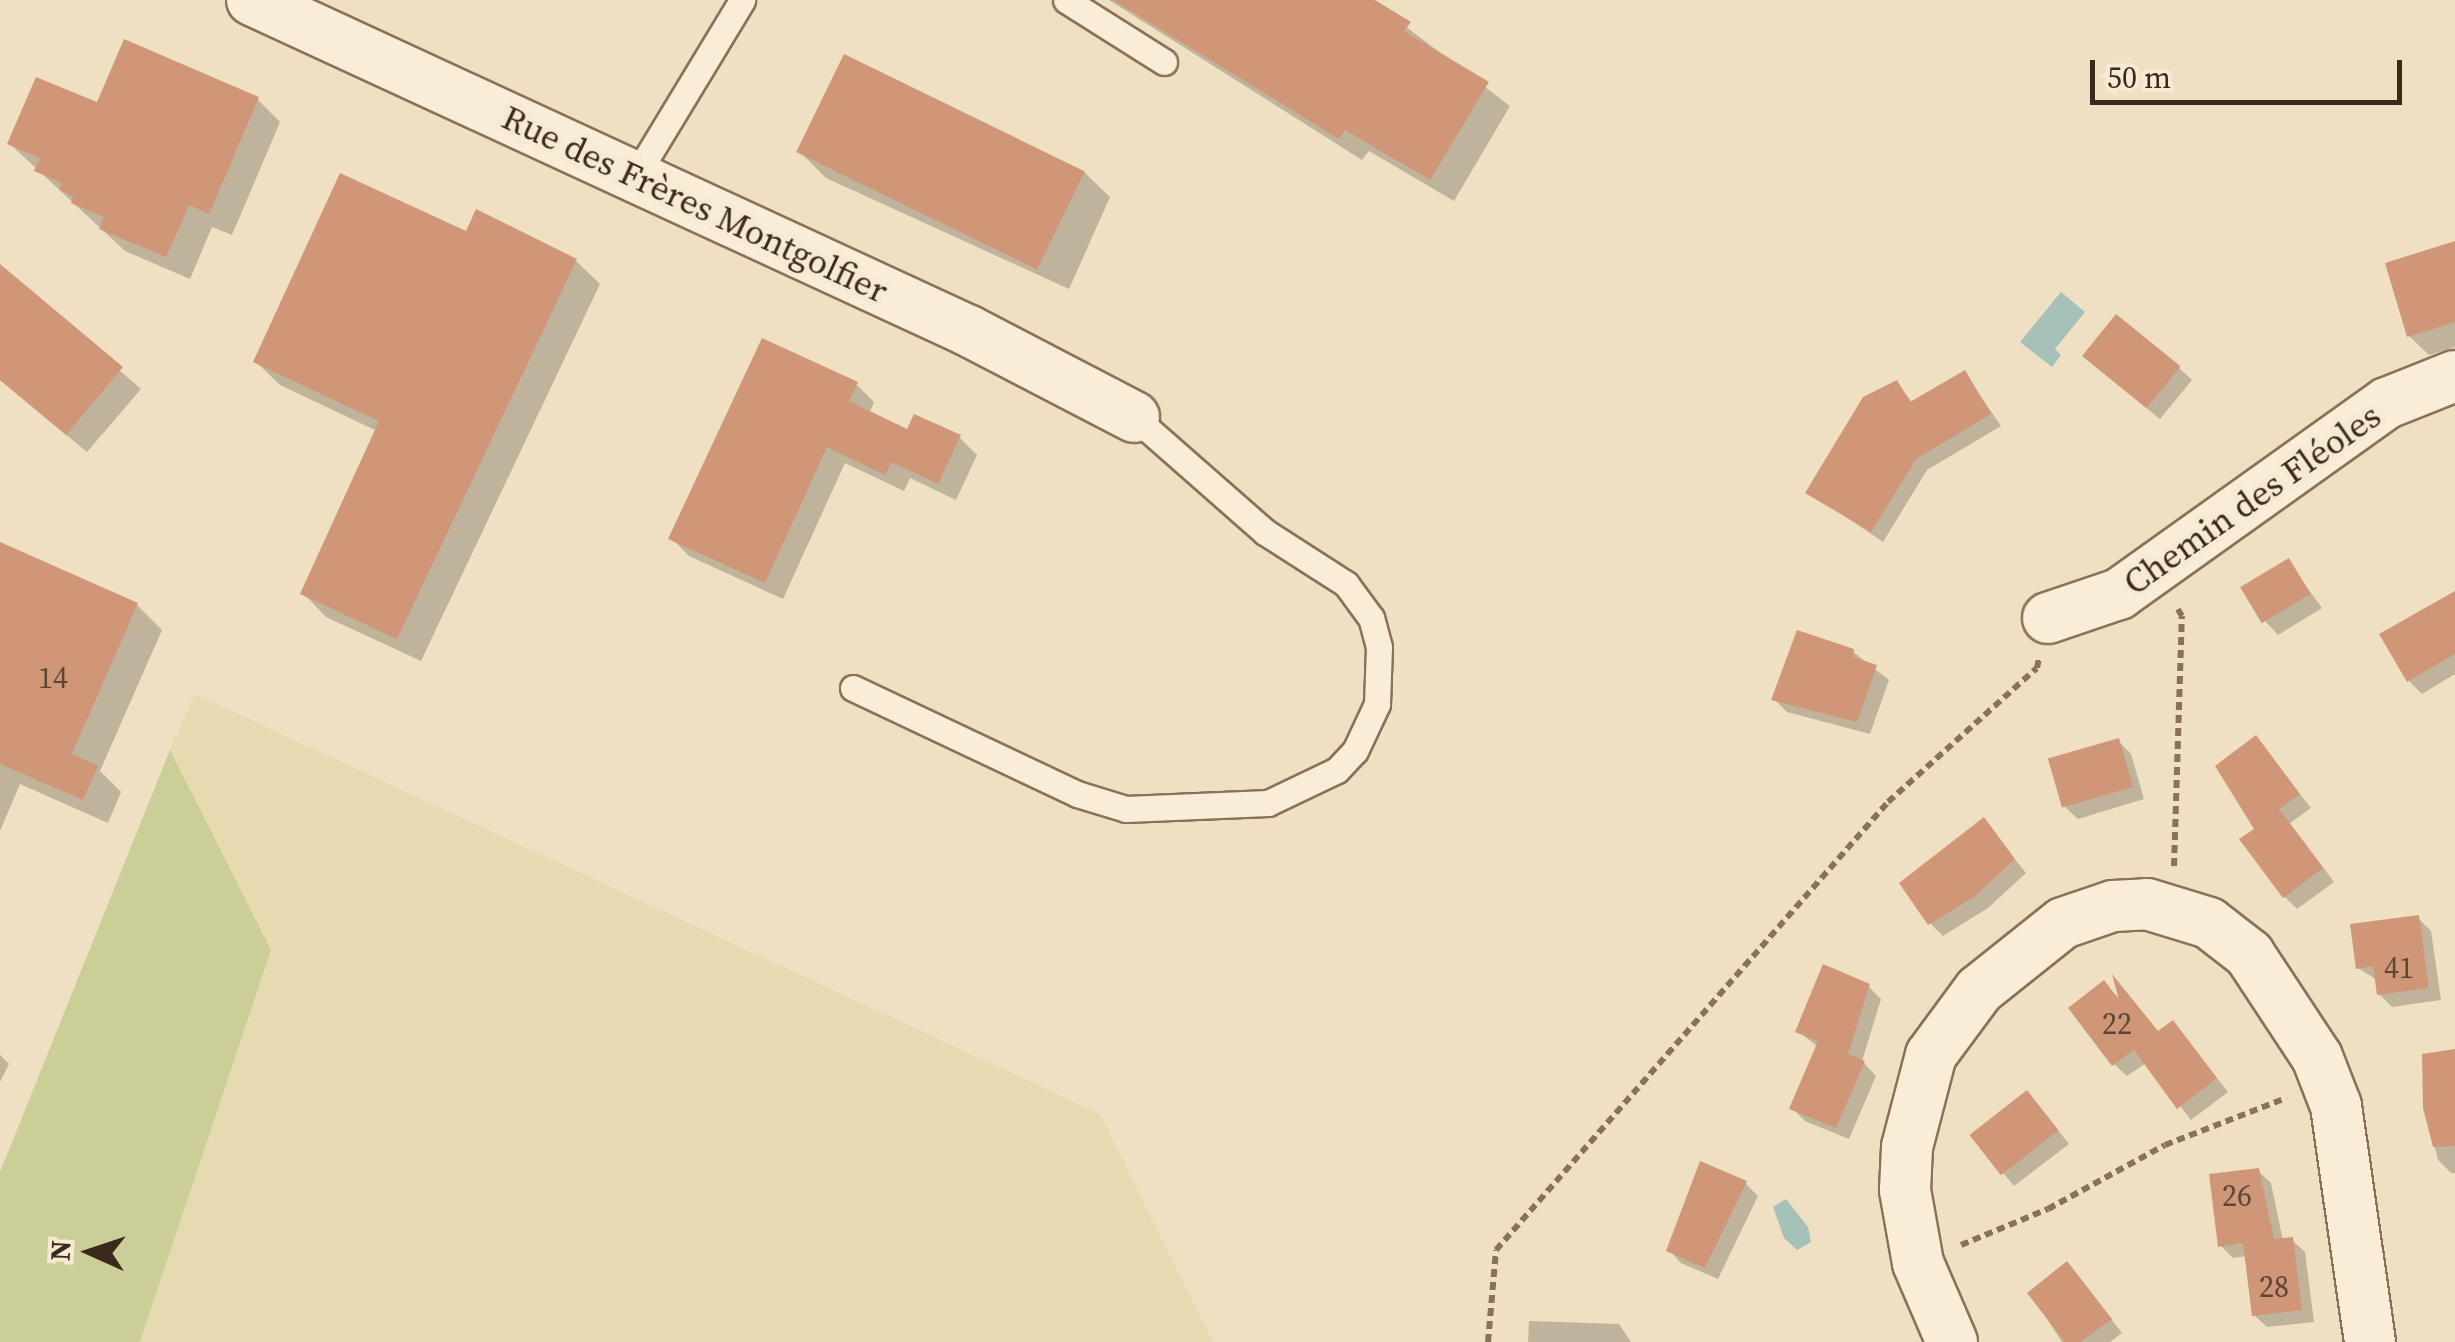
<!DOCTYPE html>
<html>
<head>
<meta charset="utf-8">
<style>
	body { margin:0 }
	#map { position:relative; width:2455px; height:1342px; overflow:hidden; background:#efe0c3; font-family:"Source Serif 4",serif }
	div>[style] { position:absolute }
	.farmland>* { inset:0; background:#e5dab0 }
	.green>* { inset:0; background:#cbce97 }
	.water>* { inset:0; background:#a6c2b8 }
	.shadow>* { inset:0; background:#0003 }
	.building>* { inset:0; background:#cf9778; transform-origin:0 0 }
	.path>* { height:6px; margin-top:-3px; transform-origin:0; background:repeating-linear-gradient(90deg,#8a7159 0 8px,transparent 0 13px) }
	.roads { filter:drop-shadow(2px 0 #8a7159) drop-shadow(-2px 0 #8a7159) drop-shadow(0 2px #8a7159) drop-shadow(0 -2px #8a7159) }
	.lane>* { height:25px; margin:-12.5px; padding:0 12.5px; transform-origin:12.5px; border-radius:12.5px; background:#faedd7 }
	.street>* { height:50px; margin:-25px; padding:0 25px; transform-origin:25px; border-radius:25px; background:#faedd7 }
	span { translate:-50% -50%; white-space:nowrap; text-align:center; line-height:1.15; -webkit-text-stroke:10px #f7ead3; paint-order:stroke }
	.number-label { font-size:30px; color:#5f4534 }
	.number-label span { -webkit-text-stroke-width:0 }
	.street-label { font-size:35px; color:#3a2a1e }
	.north { position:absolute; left:40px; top:1202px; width:100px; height:100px; -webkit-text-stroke:8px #f7ead3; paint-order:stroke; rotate:273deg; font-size:28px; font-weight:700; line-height:40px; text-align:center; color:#3a2a1e }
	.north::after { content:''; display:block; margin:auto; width:35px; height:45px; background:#3a2a1e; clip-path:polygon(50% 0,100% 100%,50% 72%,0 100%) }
	.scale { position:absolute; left:2090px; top:60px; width:312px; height:45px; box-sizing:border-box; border:5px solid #3a2a1e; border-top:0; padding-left:12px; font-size:30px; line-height:35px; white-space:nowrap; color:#3a2a1e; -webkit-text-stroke:8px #f7ead3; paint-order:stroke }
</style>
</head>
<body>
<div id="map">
	<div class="farmland">
		<div style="clip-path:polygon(195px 694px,1100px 1114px,1213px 1342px,140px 1342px,271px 950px,170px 750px)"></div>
	</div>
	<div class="green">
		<div style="clip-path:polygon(170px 750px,271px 950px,140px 1342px,0 1342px,0 1172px)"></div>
	</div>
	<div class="water">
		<div style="clip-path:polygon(2061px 292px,2085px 312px,2055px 349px,2061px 355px,2052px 367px,2020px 342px)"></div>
		<div style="clip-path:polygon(1786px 1199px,1808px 1227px,1811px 1242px,1797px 1250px,1784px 1238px,1773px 1207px)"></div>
	</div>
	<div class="shadow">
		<div style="clip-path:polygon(1109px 0,1371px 0,1510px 106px,1454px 201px,1369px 151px,1362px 160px)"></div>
		<div style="clip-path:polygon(257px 99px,280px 122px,232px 235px,212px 227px,190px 279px,125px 251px,10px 144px,98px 106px)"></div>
		<div style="clip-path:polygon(801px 153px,1084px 172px,1110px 197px,1069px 289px,826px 178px)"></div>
		<div style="clip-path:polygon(467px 235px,576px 261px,600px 284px,421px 661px,326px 617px,303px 593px,377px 431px,280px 385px,256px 362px)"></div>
		<div style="clip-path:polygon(2455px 244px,2455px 347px,2429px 355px,2409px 336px)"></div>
		<div style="clip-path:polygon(0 267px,141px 389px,87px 452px,0 380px)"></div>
		<div style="clip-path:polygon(2096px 367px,2179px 368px,2192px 380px,2160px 419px)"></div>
		<div style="clip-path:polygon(1965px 373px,2001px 426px,1927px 470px,1883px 542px,1809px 492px,1897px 383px,1913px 403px)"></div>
		<div style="clip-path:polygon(856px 384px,874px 402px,869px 414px,908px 433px,959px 437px,977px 455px,956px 500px,910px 478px,904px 491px,845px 463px,783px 599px,689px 556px,671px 538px)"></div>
		<div style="clip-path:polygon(0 544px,137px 605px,162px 630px,100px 771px,121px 792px,108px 823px,20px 784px,0 831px)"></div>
		<div style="clip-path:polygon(2288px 561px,2322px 608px,2278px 635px,2266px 622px)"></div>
		<div style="clip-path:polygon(2455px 606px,2455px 674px,2422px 694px,2409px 681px)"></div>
		<div style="clip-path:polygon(1852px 651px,1889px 680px,1870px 734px,1787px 712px,1774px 699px)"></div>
		<div style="clip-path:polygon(2256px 739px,2311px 808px,2290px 823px,2334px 882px,2297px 909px,2284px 896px,2258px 829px)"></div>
		<div style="clip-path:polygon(2118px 741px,2131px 754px,2144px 799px,2078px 819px,2065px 807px)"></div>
		<div style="clip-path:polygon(1984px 821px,2026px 873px,1988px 908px,1943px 936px,1930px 923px)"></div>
		<div style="clip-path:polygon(2418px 918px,2431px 931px,2441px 1000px,2392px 1007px,2379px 994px,2377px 980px,2358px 968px)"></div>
		<div style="clip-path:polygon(2117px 982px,2159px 1033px,2173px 1023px,2228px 1092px,2191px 1120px,2146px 1063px,2127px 1076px,2114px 1064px,2104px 983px,2122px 1001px)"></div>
		<div style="clip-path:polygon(1868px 986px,1881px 999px,1862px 1061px,1876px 1076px,1849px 1139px,1805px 1121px,1792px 1108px,1818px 1047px,1798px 1031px)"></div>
		<div style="clip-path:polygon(2455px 1052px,2455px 1173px,2451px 1173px,2438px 1160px,2425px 1107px)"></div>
		<div style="clip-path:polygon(0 1055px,9px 1064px,0 1082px)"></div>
		<div style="clip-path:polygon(2039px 1106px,2069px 1144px,2014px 1186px,1972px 1136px)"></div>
		<div style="clip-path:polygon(2258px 1171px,2271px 1183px,2283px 1241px,2292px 1240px,2305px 1252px,2314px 1322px,2267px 1327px,2254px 1315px,2247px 1256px,2233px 1258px,2220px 1245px)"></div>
		<div style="clip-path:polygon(1745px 1183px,1758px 1196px,1718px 1279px,1681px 1263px,1669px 1250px)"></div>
		<div style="clip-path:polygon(2079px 1277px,2122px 1333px,2110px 1342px,2062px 1342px,2030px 1293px)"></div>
		<div style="clip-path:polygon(1529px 1321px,1619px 1324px,1631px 1342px,1528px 1342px)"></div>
	</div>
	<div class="building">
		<div style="clip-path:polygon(1113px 0,1375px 0,1411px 22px,1404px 31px,1489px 82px,1430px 180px,1345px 130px,1339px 139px)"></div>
		<div style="clip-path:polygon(124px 39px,259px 97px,209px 214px,189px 205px,166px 257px,99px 229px,104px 217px,71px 203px,73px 196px,59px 190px,62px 183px,34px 171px,40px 158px,7px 144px,36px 77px,97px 102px)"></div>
		<div style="left:844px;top:54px;width:268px;height:109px;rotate:26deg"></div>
		<div style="clip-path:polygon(340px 173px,466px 231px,476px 209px,577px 259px,397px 639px,300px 594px,379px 421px,253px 362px)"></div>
		<div style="clip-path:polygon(2455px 241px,2455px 322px,2407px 337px,2385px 263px)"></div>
		<div style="clip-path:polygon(0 264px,123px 367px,66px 435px,0 380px)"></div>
		<div style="left:2116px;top:314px;width:83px;height:54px;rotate:39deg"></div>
		<div style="clip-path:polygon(762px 338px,858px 382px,849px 401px,907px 429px,914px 414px,961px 435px,938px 484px,892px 462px,885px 475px,827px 447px,765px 583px,668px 539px)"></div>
		<div style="clip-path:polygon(1965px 370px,1991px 414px,1916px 459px,1871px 532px,1805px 493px,1863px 397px,1897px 380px,1910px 402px)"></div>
		<div style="clip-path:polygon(0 542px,138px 603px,72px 754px,98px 766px,83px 800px,0 764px)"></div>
		<div style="left:2289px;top:558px;width:42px;height:57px;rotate:59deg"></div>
		<div style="clip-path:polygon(2455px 591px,2455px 654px,2407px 682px,2379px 634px)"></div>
		<div style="clip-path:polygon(1797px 630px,1854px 649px,1853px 657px,1877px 665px,1857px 722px,1771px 700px)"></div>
		<div style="clip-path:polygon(2256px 735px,2300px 794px,2279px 809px,2323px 868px,2283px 898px,2239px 839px,2254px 829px,2215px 766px)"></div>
		<div style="left:2119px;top:738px;width:51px;height:74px;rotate:74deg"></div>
		<div style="clip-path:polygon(1984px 817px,2015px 859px,1975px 896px,1928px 925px,1899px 883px)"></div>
		<div style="clip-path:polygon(2419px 915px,2429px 988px,2377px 995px,2373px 966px,2356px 969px,2350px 924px)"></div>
		<div style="clip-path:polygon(1823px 964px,1870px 984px,1848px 1054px,1865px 1061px,1836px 1128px,1789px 1109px,1818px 1041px,1795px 1032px)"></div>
		<div style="clip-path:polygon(2112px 974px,2158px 1031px,2173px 1020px,2217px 1078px,2177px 1109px,2134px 1050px,2112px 1066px,2068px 1008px,2104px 980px,2119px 1000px)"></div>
		<div style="clip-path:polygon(2455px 1049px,2455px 1146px,2433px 1147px,2423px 1108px,2422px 1054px)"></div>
		<div style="left:2027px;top:1090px;width:51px;height:73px;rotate:52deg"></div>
		<div style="clip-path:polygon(1700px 1161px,1747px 1181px,1705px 1268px,1666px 1251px)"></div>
		<div style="clip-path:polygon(2259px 1168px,2274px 1239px,2293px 1237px,2302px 1310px,2252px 1316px,2243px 1243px,2218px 1247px,2209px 1174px)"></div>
		<div style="clip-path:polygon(2067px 1261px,2112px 1319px,2080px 1342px,2065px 1342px,2027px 1293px)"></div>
	</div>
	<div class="path">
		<div style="left:2174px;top:866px;width:250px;rotate:-88.2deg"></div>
		<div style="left:2182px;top:616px;width:13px;rotate:-122deg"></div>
		<div style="left:1961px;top:1245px;width:94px;rotate:-22.5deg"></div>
		<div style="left:2048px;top:1209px;width:133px;rotate:-28.7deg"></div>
		<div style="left:2165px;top:1145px;width:130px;rotate:-21.2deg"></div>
		<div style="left:1488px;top:1342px;width:92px;rotate:-85deg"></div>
		<div style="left:1496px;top:1250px;width:595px;rotate:-48.81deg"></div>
		<div style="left:1888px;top:802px;width:200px;rotate:-42deg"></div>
		<div style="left:2037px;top:668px;width:10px;rotate:-79deg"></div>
	</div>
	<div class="roads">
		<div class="lane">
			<div style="left:1066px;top:0;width:116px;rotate:32.3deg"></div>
			<div style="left:635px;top:177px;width:207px;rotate:-58.8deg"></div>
			<div style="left:853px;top:688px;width:248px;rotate:25.3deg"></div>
			<div style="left:1077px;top:794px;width:51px;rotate:17deg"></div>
			<div style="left:1126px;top:809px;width:142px;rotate:-2.4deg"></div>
			<div style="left:1268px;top:803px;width:76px;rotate:-25.6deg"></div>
			<div style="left:1337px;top:770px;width:26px;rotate:-47deg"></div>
			<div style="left:1355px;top:751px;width:52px;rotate:-64.9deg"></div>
			<div style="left:1377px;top:704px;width:57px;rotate:-88deg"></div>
			<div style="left:1379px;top:647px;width:30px;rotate:-105deg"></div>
			<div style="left:1371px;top:618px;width:42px;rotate:-126.3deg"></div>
			<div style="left:1346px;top:584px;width:96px;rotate:-147.3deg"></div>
			<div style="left:1265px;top:532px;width:174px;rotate:-138.7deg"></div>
		</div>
		<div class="street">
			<div style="left:252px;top:0;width:790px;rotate:24.78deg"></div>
			<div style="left:969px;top:331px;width:186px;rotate:27.5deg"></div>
			<div style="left:2048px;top:618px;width:75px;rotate:-18.7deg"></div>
			<div style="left:2119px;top:594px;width:329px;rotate:-35.5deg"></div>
			<div style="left:2387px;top:403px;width:73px;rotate:-21.7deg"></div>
			<div style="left:1952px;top:1342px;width:86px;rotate:-113.3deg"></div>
			<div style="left:1918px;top:1263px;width:74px;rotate:-100.1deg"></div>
			<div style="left:1905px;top:1190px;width:43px;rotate:-87.3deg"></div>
			<div style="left:1907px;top:1147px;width:95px;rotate:-75.4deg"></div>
			<div style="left:1931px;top:1055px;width:81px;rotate:-53.6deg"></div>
			<div style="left:1979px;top:990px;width:107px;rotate:-38.6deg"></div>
			<div style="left:2063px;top:923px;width:53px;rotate:-18.8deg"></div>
			<div style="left:2113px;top:906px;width:34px;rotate:-3deg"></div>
			<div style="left:2147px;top:904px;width:65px;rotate:17deg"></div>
			<div style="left:2209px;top:923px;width:51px;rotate:37.8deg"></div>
			<div style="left:2249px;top:954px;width:123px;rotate:56.6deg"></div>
			<div style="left:2317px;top:1057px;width:53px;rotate:68.8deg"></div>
			<div style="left:2336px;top:1106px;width:238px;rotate:81.8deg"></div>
		</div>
	</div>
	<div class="number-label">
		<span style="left:53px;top:678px">14</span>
		<span style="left:2399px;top:968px">41</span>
		<span style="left:2117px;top:1024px">22</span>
		<span style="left:2237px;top:1196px">26</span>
		<span style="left:2274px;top:1287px">28</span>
	</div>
	<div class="street-label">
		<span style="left:695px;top:204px;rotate:25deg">Rue des Frères Montgolfier</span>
		<span style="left:2252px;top:499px;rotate:-35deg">Chemin des Fléoles</span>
	</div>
	<div class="north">N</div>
	<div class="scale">50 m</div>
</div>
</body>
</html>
